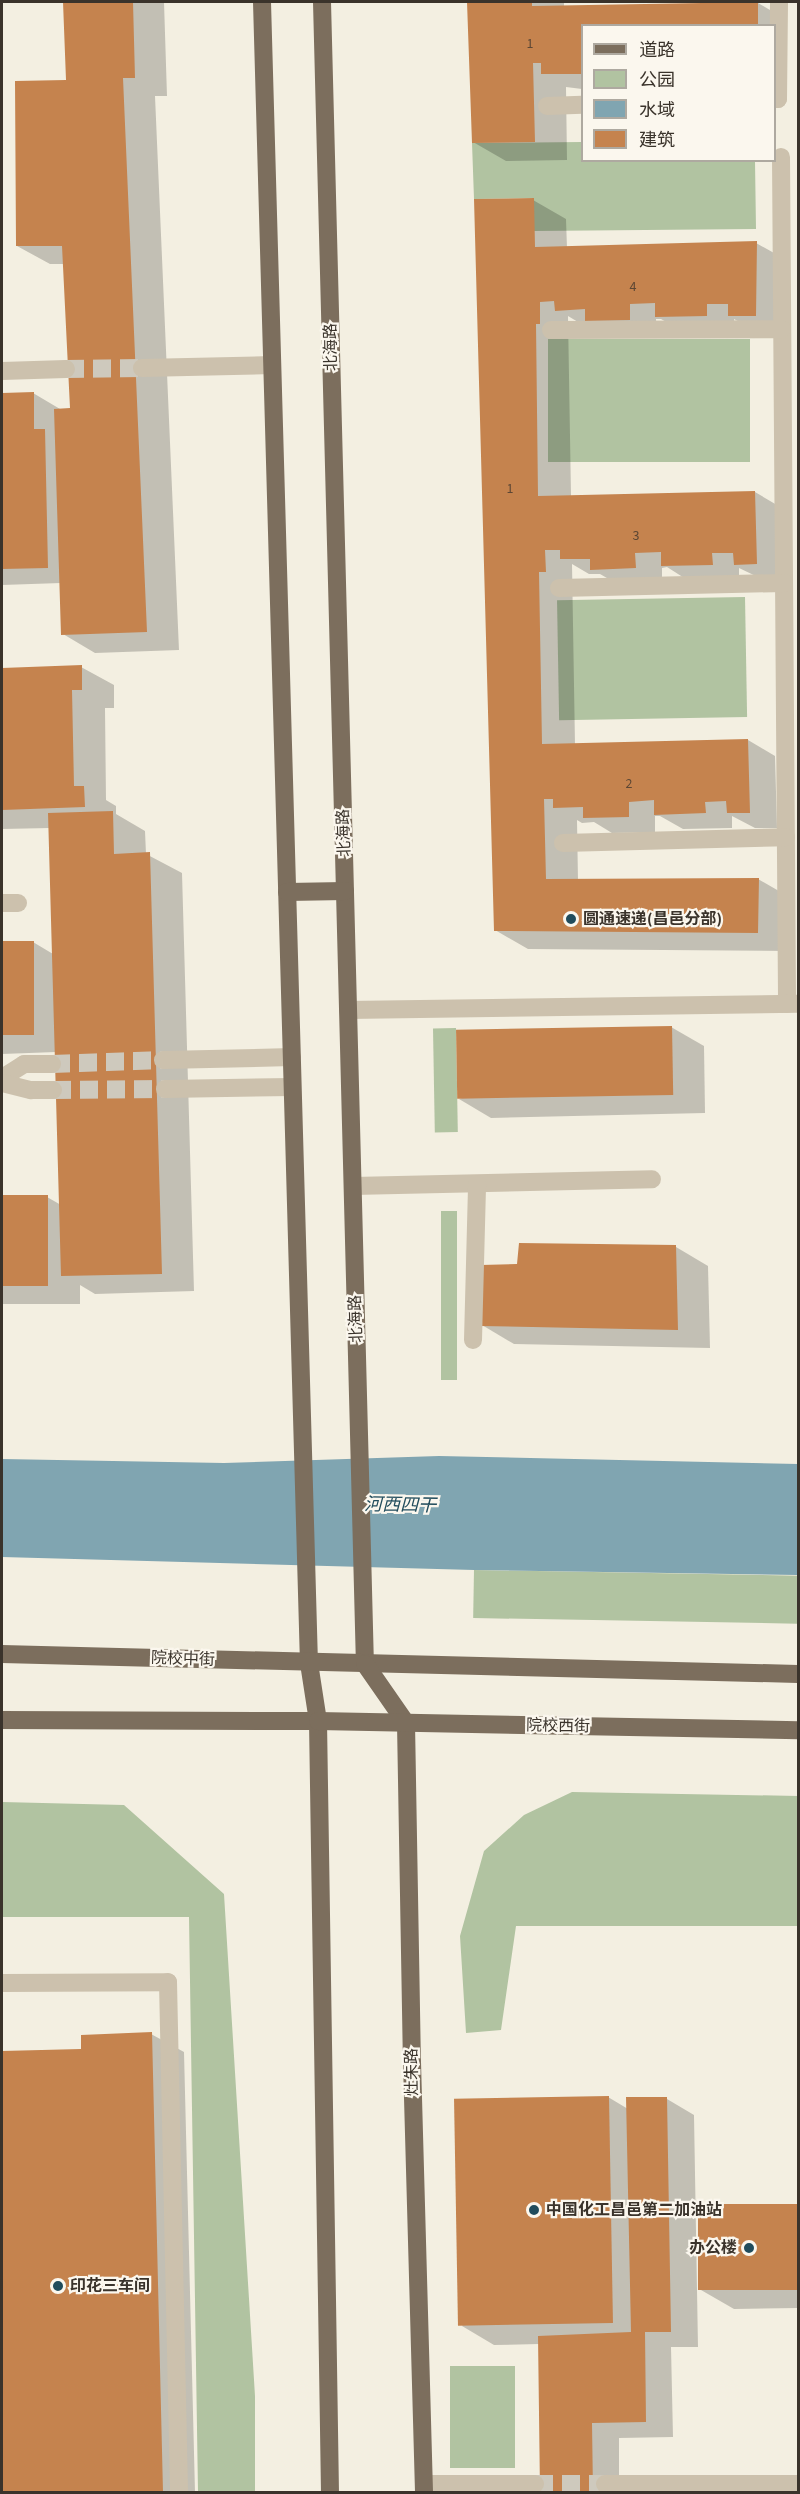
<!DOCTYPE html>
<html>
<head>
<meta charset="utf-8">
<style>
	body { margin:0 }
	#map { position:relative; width:800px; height:2494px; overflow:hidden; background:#f3efe1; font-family:"Source Sans 3","Noto Sans SC",sans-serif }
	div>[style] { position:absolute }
	.green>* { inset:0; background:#b1c3a1; transform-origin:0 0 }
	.water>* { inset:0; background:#80a5b1 }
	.shadow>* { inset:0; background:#0003 }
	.building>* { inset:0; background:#c5834e; transform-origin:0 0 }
	.minor-tunnel>* { height:18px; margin-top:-9px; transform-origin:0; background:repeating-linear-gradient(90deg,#cec9bd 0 18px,transparent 0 27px) }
	.minor>* { height:18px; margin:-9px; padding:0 9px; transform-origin:9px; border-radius:9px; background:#ccc1ad }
	.major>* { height:18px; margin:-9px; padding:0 9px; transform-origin:9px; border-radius:9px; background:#7c6e5d }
	.dots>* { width:16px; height:16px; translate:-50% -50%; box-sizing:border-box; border:3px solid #fbf7ee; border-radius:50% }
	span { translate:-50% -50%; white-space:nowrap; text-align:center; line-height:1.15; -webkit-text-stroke:4.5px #fbf7ee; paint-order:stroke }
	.number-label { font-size:14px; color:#5d4734 }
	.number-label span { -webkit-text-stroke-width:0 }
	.street-label { font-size:16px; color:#3a332b }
	.poi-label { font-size:16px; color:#3a332b; font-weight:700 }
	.left { translate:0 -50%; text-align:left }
	.right { translate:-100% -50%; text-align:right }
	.water-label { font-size:18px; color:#214c5c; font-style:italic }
	.frame { position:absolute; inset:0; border:3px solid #3a332b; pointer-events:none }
	.legend { position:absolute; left:581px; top:24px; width:195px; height:138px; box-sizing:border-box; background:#fbf7ee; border:2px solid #aea9a0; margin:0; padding:8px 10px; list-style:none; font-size:18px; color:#3a332b }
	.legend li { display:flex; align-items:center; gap:12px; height:30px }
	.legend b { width:30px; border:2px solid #aea9a0 }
</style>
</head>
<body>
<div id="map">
	<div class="green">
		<div style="clip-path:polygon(582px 142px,582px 160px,755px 161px,756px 229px,534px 231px,534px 198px,474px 199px,472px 143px)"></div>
		<div style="left:750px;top:339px;width:123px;height:202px;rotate:90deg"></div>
		<div style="left:745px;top:597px;width:120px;height:188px;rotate:89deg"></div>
		<div style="left:456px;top:1028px;width:104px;height:23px;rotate:89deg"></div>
		<div style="left:457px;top:1211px;width:169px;height:16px;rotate:90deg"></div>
		<div style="left:474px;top:1570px;width:324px;height:48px;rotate:1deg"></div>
		<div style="clip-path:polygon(572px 1792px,798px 1796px,798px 1926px,516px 1926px,501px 2030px,466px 2033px,460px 1936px,484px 1851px,524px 1815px)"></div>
		<div style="clip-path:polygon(2px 1802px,124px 1805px,224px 1894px,255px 2396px,255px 2492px,198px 2492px,189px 1917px,2px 1917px)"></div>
		<div style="left:515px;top:2366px;width:102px;height:65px;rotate:90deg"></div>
	</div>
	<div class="water">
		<div style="clip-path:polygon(439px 1456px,798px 1464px,798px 1575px,474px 1570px,2px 1557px,2px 1459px,224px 1463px)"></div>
	</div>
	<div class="shadow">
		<div style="clip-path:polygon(65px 2px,164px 2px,167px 96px,155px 96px,179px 650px,95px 653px,63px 634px,61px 583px,2px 585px,2px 394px,33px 393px,60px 409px,72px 410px,64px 264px,50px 264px,17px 246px,68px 81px)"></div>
		<div style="clip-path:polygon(469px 2px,564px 2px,564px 7px,758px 3px,785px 19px,774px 26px,582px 26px,582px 89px,566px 87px,567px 160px,506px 161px,473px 142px)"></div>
		<div style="clip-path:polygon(533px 200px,566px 219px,567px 248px,756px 243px,783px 258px,783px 330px,757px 331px,734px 319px,734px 331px,684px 332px,661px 319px,656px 319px,657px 335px,583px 325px,568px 316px,571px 496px,755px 492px,782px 508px,784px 579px,762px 579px,739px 568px,739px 580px,689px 581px,667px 567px,662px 568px,662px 583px,619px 585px,600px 574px,589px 574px,572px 564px,575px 745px,748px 740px,775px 756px,777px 828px,755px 828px,732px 816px,732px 828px,683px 829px,660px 816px,655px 816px,655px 832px,612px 833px,594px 822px,582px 823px,577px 820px,578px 881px,758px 879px,791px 898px,790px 951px,528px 949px,495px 930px)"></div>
		<div style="clip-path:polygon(81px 667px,114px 685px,114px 708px,105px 708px,106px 800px,116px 806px,116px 814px,145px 831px,146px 854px,182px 873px,194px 1291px,95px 1294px,80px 1285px,80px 1304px,2px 1304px,2px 1197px,47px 1197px,61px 1205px,56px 1052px,2px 1054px,2px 943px,33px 942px,53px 954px,50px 828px,2px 829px,2px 670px)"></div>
		<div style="clip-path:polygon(671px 1027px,704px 1046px,705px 1113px,491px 1118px,459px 1099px)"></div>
		<div style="clip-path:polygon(676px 1247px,708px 1266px,710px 1348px,514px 1344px,482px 1325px,519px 1266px)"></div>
		<div style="clip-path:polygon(151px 2034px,184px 2052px,195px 2492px,2px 2492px,2px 2053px,82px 2050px)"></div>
		<div style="clip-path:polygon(608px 2097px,628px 2109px,667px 2099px,694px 2115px,698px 2347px,671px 2347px,673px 2437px,619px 2438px,619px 2492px,541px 2492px,539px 2344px,494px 2345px,462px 2326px)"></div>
		<div style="clip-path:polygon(798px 2205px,798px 2308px,734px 2309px,701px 2290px,700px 2207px)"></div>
	</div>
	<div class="building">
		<div style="clip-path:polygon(63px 2px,133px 2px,135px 78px,123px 78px,147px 632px,61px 635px,54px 409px,70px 408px,62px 246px,16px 246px,15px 81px,66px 80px)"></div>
		<div style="clip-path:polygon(467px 2px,532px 2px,532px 6px,758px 2px,758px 26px,582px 26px,582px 74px,541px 74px,541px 63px,533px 63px,535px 142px,472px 143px)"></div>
		<div style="clip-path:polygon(534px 198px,535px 247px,757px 241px,756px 316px,728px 316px,728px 304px,707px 304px,707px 316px,655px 317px,655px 303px,630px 304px,630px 320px,585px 321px,585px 309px,555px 311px,554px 301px,540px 302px,540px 324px,536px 324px,538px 496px,755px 491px,757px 564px,734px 565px,733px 553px,712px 553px,713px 565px,661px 566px,661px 552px,635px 553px,636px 568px,590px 570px,590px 559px,560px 559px,560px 550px,545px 550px,546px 572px,539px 572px,542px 744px,748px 739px,750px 813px,727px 813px,726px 801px,705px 802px,706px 813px,654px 815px,654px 800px,629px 802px,629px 817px,583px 818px,583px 807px,553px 808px,553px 799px,544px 799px,546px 879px,759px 878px,758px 933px,494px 931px,474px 199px)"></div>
		<div style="clip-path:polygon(34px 392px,34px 429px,45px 429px,48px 568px,2px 569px,2px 393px)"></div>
		<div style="clip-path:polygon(82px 665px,82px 690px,72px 690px,74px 786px,84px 786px,85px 807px,2px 810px,2px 668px)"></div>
		<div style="clip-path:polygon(113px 811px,114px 854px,150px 852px,162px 1274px,61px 1276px,48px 813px)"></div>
		<div style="left:2px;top:941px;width:32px;height:94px"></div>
		<div style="left:672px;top:1026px;width:69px;height:216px;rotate:89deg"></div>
		<div style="left:48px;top:1195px;width:91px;height:46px;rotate:90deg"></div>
		<div style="clip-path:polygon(519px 1243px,676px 1245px,678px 1330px,480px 1326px,481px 1265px,517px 1264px)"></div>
		<div style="clip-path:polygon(152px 2032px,163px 2492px,2px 2492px,2px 2051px,81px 2049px,81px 2035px)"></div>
		<div style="left:609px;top:2096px;width:227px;height:155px;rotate:89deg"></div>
		<div style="clip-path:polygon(626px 2097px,667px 2097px,671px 2332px,645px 2332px,646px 2422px,592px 2423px,593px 2492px,540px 2492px,538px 2336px,631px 2332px)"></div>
		<div style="left:798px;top:2204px;width:86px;height:100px;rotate:90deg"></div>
	</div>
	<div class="minor-tunnel">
		<div style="left:66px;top:369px;width:76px;rotate:-0.8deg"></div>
		<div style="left:52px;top:1064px;width:111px;rotate:-2.1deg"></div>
		<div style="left:53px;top:1090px;width:112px;rotate:-0.5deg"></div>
		<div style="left:535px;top:2484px;width:70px"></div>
	</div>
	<div class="minor">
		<div style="left:774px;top:99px;width:4px"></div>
		<div style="left:778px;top:99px;width:97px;rotate:-89.4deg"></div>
		<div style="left:547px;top:106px;width:35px;rotate:-2deg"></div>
		<div style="left:781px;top:157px;width:847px;rotate:89.59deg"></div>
		<div style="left:551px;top:330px;width:231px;rotate:-0.2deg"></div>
		<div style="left:142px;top:368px;width:130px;rotate:-1.3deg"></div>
		<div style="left:2px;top:371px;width:64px;rotate:-1.8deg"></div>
		<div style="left:559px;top:588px;width:225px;rotate:-1.3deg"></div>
		<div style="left:563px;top:843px;width:223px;rotate:-1.5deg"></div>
		<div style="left:2px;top:903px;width:16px"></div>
		<div style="left:348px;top:1010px;width:450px;rotate:-0.8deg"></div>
		<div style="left:163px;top:1060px;width:129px;rotate:-1.3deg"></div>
		<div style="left:2px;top:1078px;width:26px;rotate:-32deg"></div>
		<div style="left:24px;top:1064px;width:28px"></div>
		<div style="left:2px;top:1083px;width:30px;rotate:14deg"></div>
		<div style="left:31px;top:1090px;width:22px"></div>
		<div style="left:165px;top:1089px;width:127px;rotate:-0.9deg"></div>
		<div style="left:353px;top:1186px;width:299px;rotate:-1.3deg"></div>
		<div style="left:473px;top:1340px;width:156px;rotate:-88.5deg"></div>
		<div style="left:2px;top:1983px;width:166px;rotate:-0.3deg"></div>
		<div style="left:168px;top:1982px;width:510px;rotate:88.76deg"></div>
		<div style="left:424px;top:2484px;width:111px"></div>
		<div style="left:605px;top:2484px;width:193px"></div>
	</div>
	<div class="major">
		<div style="left:262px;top:2px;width:1662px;rotate:88.38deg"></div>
		<div style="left:309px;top:1663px;width:59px;rotate:81.2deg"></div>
		<div style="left:318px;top:1721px;width:771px;rotate:89.11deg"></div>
		<div style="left:322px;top:2px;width:1663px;rotate:88.52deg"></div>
		<div style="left:287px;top:892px;width:58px;rotate:-1deg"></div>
		<div style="left:2px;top:1654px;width:796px;rotate:1.44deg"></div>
		<div style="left:365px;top:1664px;width:72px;rotate:55.2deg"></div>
		<div style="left:406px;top:1723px;width:339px;rotate:89deg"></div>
		<div style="left:412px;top:2062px;width:430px;rotate:88.4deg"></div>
		<div style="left:2px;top:1720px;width:316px;rotate:0.2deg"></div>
		<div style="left:318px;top:1721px;width:480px;rotate:1.1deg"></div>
	</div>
	<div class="dots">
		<div style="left:571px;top:919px;background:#214c5c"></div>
		<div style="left:534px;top:2210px;background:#214c5c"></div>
		<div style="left:749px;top:2248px;background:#214c5c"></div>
		<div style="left:58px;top:2286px;background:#214c5c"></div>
	</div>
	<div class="number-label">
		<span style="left:530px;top:44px">1</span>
		<span style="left:633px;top:287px">4</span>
		<span style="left:510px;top:489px">1</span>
		<span style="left:636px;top:536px">3</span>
		<span style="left:629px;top:784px">2</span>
	</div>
	<div class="street-label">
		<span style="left:331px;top:347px;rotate:-91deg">北海路</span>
		<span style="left:344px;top:833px;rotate:-92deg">北海路</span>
		<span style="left:356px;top:1319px;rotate:-92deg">北海路</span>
		<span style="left:183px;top:1659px;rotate:2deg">院校中街</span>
		<span style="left:558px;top:1726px;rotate:1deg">院校西街</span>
		<span style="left:412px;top:2072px;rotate:-91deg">灶朱路</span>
	</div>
	<div class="poi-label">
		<span class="left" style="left:583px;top:919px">圆通速递(昌邑分部)</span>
		<span class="left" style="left:546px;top:2210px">中国化工昌邑第二加油站</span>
		<span class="right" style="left:737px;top:2248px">办公楼</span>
		<span class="left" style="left:70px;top:2286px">印花三车间</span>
	</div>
	<div class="water-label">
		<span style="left:400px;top:1506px;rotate:1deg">河西四干</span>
	</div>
	<div class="frame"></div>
	<ul class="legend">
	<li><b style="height:8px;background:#7c6e5d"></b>道路</li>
	<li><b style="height:16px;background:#b1c3a1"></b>公园</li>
	<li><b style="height:16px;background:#80a5b1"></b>水域</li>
	<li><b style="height:16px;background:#c5834e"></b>建筑</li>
	</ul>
</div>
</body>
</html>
